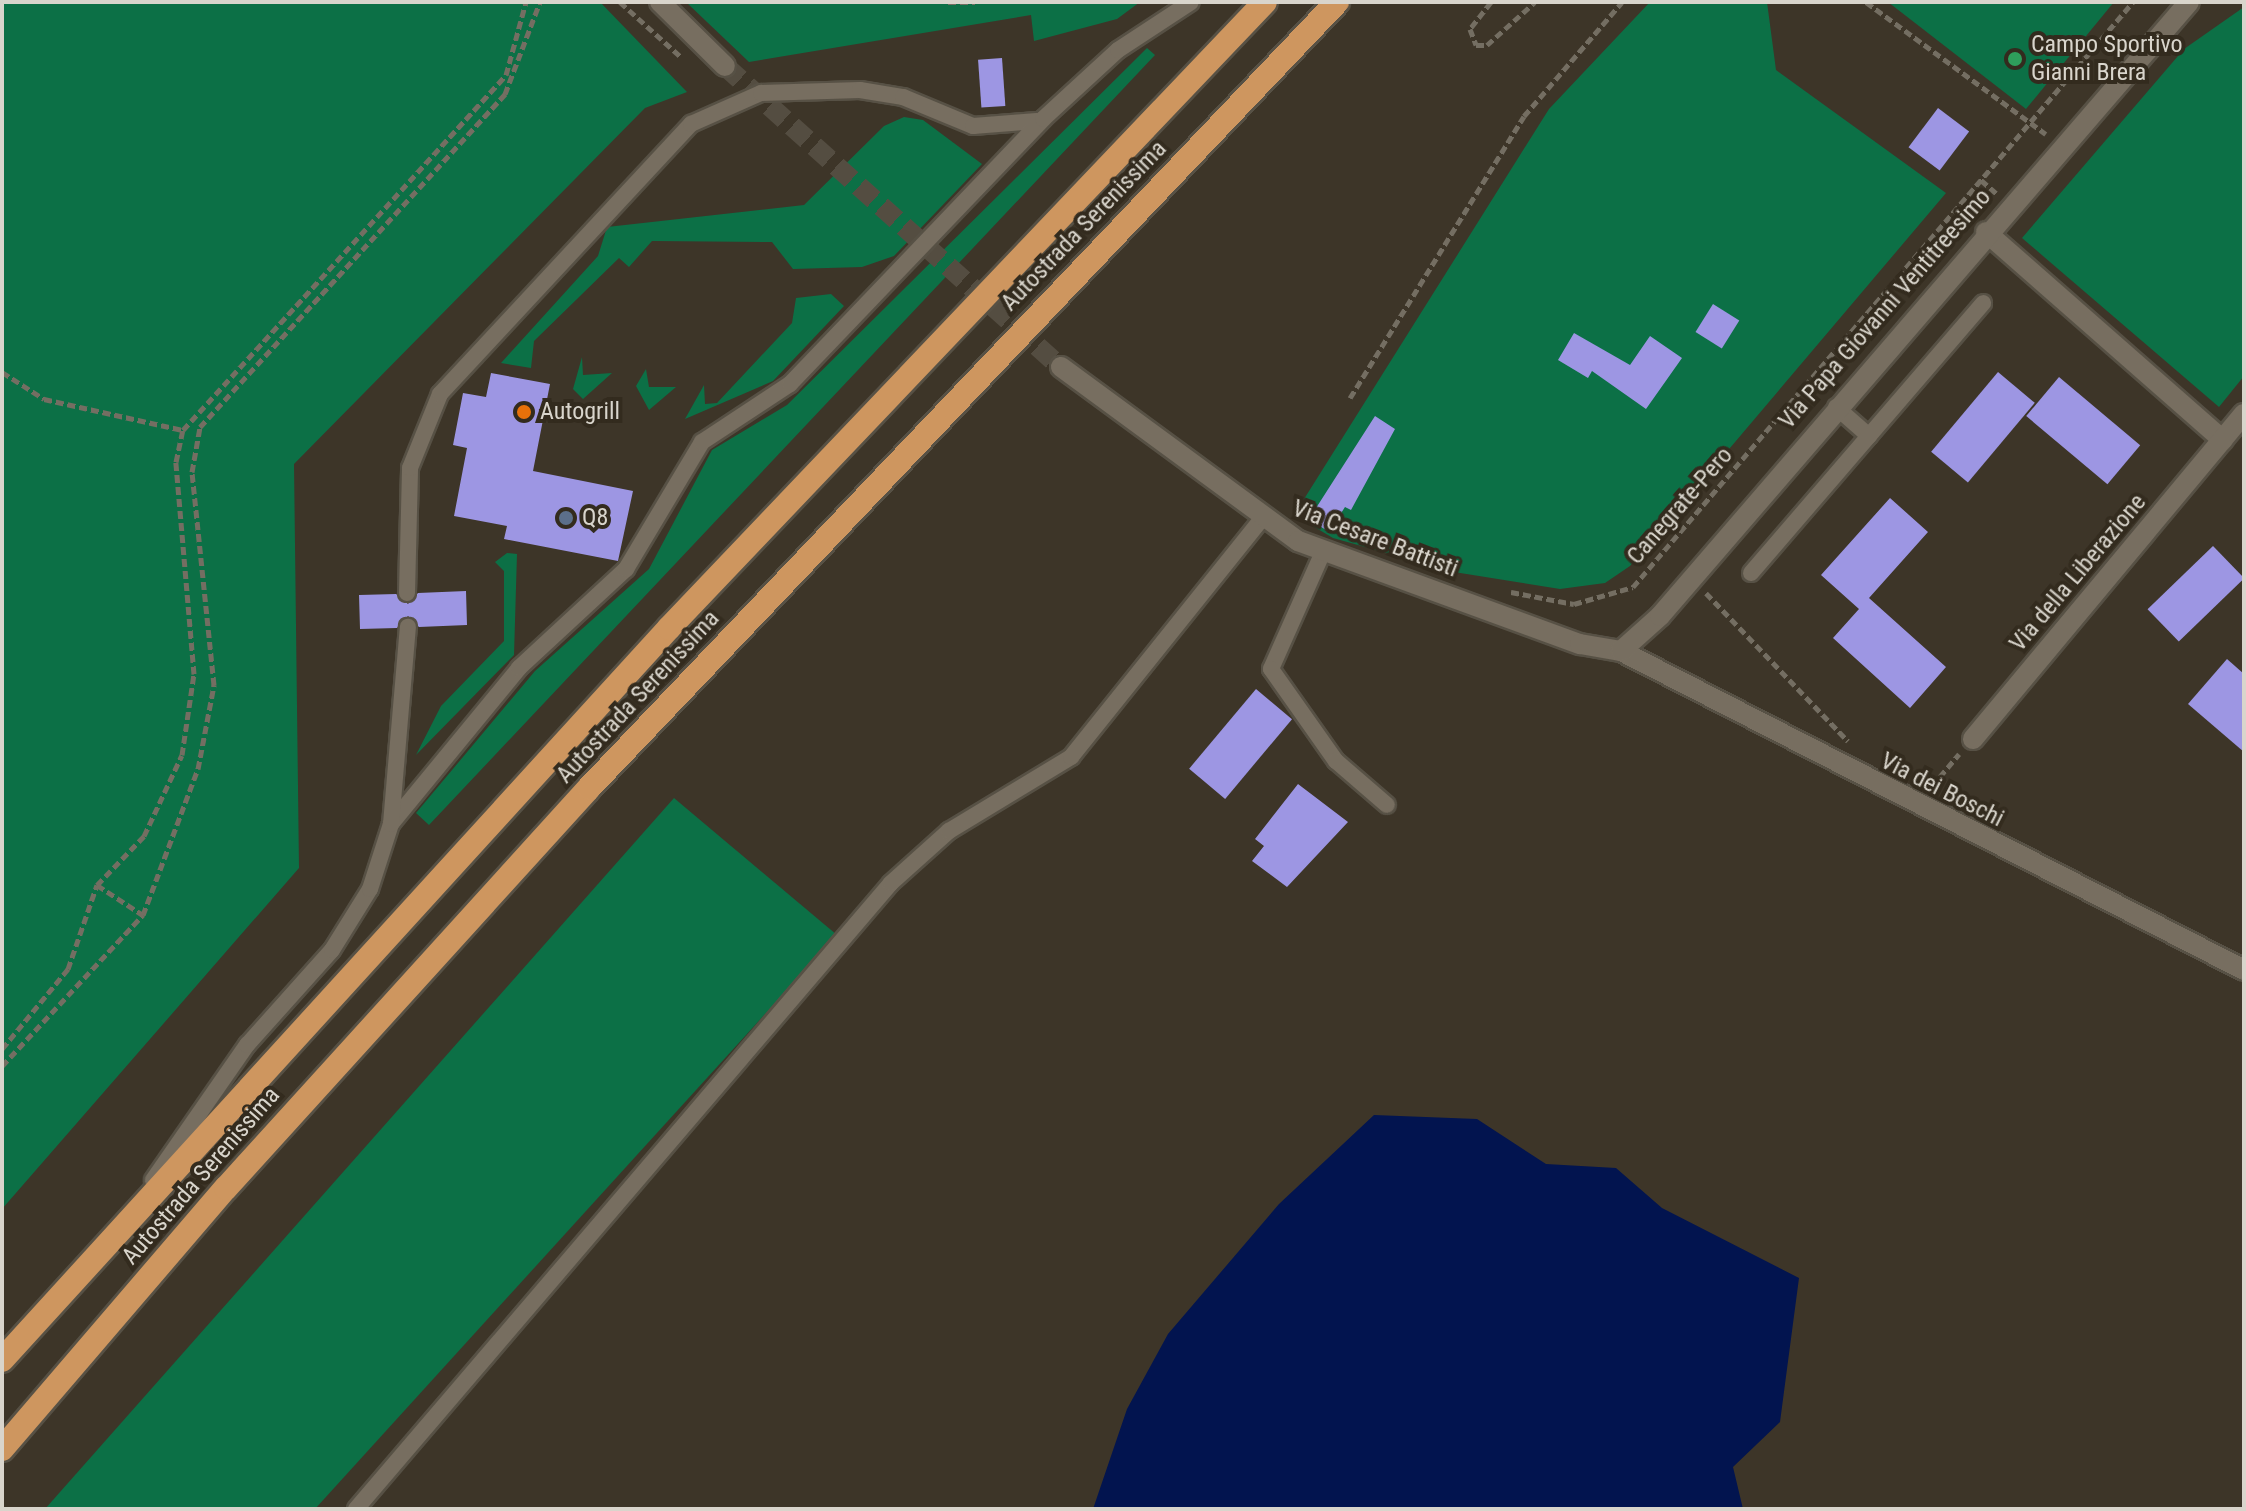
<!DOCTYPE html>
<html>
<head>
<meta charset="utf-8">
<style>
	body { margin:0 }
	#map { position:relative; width:2246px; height:1511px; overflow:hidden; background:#3d3528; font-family:"Roboto Condensed",sans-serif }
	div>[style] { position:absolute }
	.green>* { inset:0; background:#0c7046 }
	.water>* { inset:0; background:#02144f }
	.building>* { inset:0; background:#9d96e3; transform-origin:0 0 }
	.minor-tunnel>* { height:20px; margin-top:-10px; transform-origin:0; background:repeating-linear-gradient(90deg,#544d41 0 20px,transparent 0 30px) }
	.path>* { height:5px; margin-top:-2.5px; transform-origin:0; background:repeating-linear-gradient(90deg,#746e62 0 8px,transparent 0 12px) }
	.roads { filter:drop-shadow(2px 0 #575145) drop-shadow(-2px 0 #575145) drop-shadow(0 2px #575145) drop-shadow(0 -2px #575145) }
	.service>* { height:16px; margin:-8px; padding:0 8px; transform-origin:8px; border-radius:8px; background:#776e60 }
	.minor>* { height:20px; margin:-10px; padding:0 10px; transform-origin:10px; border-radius:10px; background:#776e60 }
	.motorway>* { height:24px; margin:-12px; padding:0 12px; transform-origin:12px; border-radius:12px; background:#ce965f }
	.dots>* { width:22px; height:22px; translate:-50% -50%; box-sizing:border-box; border:4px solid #332b1e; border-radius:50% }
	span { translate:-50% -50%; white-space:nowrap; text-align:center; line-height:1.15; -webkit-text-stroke:8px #332b1e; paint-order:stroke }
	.poi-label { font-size:24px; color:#d9d5cc }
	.left { translate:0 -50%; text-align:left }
	.street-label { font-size:24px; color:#d9d5cc }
	.frame { position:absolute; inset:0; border:4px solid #d9d5cc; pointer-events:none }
</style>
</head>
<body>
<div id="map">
	<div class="green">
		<div style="clip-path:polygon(2px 2px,600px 2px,687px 92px,645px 108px,294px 464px,299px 868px,2px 1209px)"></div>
		<div style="clip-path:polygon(686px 2px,1140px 2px,1117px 19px,1034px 41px,1031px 15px,749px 62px)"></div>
		<div style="clip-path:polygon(1650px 2px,1767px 2px,1776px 70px,1946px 193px,1630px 566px,1605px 583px,1560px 589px,1454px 572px,1333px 538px,1294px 515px,1549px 109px)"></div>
		<div style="clip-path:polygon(1888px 2px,2114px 2px,2026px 109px)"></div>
		<div style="clip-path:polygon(2244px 7px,2244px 376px,2219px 407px,2022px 238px,2184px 49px)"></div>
		<div style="clip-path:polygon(1147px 48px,1155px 55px,429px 825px,416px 813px,535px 671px,649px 569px,712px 450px,787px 405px)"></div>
		<div style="clip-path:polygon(904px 117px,923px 120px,982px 164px,894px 256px,862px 267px,793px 269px,772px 242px,652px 241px,629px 267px,619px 258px,534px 341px,531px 368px,501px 363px,598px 256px,607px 227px,804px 205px,884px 126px)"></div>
		<div style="clip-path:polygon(831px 294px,844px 306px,773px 381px,685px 419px,704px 385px,705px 404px,717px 403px,792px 323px,796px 298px)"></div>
		<div style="clip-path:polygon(582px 357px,583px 375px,612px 373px,583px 399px,573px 389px)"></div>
		<div style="clip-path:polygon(646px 369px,649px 387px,676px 387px,649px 410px,636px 386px)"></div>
		<div style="clip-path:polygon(507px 553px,517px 554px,514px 655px,416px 755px,441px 706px,504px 641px,504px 571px,495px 562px)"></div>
		<div style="clip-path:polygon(674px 798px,837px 935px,315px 1509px,45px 1509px)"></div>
	</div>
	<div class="water">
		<div style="clip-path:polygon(1374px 1115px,1477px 1119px,1546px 1164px,1616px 1168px,1662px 1208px,1799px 1278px,1780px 1422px,1733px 1467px,1743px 1509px,1093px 1509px,1127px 1409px,1168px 1334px,1279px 1204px)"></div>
	</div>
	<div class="building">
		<div style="left:1002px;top:58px;width:48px;height:24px;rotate:86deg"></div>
		<div style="left:1938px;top:108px;width:39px;height:49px;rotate:37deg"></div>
		<div style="left:1713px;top:304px;width:31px;height:33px;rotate:32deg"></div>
		<div style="clip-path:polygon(1574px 333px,1630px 365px,1650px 336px,1682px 358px,1646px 409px,1592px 371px,1588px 378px,1558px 360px)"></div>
		<div style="left:1998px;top:372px;width:48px;height:104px;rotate:40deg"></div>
		<div style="clip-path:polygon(491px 373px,550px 384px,533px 471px,633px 491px,618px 561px,504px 539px,507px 526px,454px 516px,467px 448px,453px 445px,463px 393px,486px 397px)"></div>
		<div style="left:2059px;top:377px;width:106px;height:51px;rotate:40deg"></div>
		<div style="clip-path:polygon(1375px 416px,1395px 429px,1351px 510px,1345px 507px,1329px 532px,1309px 519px)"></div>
		<div style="clip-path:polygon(1890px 498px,1928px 532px,1869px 598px,1946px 667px,1910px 708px,1833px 638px,1859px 609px,1821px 575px)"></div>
		<div style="left:2213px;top:546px;width:45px;height:91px;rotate:46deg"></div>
		<div style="clip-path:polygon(466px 591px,467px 625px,419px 627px,408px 616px,397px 628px,360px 629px,359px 595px,396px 594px,408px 604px,418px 593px)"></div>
		<div style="clip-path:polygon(2227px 659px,2244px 674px,2244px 752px,2188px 704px)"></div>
		<div style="left:1256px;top:689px;width:47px;height:104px;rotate:40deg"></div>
		<div style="clip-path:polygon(1298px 784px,1348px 822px,1287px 887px,1252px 861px,1264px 846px,1255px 839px)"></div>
	</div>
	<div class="minor-tunnel">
		<div style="left:725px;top:66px;width:451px;rotate:41.9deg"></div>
	</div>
	<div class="path">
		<div style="left:620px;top:2px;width:82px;rotate:42deg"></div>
		<div style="left:948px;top:2px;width:27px"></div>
		<div style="left:1491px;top:2px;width:34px;rotate:128deg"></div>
		<div style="left:1470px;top:29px;width:17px;rotate:69deg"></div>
		<div style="left:1476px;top:45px;width:11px"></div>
		<div style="left:1487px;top:45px;width:64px;rotate:-41.9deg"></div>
		<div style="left:1866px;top:2px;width:223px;rotate:36.3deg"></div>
		<div style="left:1981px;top:180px;width:20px;rotate:41deg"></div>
		<div style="left:2px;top:372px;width:50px;rotate:32.7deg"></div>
		<div style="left:44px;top:399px;width:142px;rotate:12.6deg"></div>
		<div style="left:1350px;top:398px;width:331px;rotate:-58.3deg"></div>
		<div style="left:1524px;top:116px;width:150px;rotate:-49.3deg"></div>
		<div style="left:1511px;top:592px;width:64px;rotate:10.8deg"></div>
		<div style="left:1574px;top:604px;width:61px;rotate:-16.1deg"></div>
		<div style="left:1633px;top:587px;width:770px;rotate:-49.48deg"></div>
		<div style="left:1706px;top:593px;width:205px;rotate:46.2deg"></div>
		<div style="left:1932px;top:786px;width:42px;rotate:-49.8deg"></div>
		<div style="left:97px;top:885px;width:55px;rotate:33.1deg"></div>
		<div style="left:2px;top:1049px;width:104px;rotate:-50.5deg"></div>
		<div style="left:68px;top:969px;width:89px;rotate:-71deg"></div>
		<div style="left:97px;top:885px;width:68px;rotate:-46.2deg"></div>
		<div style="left:144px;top:836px;width:89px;rotate:-64.9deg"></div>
		<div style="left:182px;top:755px;width:82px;rotate:-81.6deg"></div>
		<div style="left:194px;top:674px;width:213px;rotate:-94.9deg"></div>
		<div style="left:176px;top:462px;width:33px;rotate:-78deg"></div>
		<div style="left:183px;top:430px;width:480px;rotate:-47.7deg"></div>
		<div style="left:506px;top:75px;width:76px;rotate:-74.7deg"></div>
		<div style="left:2px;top:1066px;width:207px;rotate:-47deg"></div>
		<div style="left:143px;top:915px;width:156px;rotate:-69.4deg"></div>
		<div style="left:198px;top:769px;width:86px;rotate:-79.2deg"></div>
		<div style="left:214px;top:685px;width:214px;rotate:-95.9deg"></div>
		<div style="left:192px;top:472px;width:46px;rotate:-79.9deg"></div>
		<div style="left:200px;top:427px;width:452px;rotate:-47.5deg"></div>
		<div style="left:505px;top:94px;width:98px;rotate:-69.2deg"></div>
	</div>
	<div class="roads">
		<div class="service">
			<div style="left:1836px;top:407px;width:44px;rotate:41.3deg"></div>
			<div style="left:1323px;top:552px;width:128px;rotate:114deg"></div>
			<div style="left:1271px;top:669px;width:113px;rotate:54.8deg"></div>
			<div style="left:1336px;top:761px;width:67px;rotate:40.8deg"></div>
			<div style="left:1751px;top:573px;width:356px;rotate:-49.3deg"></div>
			<div style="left:407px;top:593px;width:125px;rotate:-88.6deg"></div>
			<div style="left:410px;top:468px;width:80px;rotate:-67.9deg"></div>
			<div style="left:440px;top:394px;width:369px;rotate:-47.1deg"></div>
			<div style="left:691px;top:124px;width:77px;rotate:-23.9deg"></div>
			<div style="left:761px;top:93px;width:99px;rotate:-1.7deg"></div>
			<div style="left:860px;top:90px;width:44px;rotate:9.2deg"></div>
			<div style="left:903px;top:97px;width:76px;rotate:22.5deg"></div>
			<div style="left:973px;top:126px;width:64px;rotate:-4.5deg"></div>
			<div style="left:391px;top:824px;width:202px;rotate:-50.6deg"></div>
			<div style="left:519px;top:668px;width:146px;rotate:-42.8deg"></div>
			<div style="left:626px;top:569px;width:148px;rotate:-59.1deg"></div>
			<div style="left:702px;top:442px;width:105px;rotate:-33.4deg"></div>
			<div style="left:790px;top:384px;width:366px;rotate:-46.3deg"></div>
			<div style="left:1043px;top:119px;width:102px;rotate:-42.6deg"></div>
			<div style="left:1118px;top:50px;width:87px;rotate:-33.3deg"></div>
			<div style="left:153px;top:1180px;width:165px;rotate:-55.2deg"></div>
			<div style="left:247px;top:1045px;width:127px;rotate:-48.2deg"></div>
			<div style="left:332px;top:950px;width:72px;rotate:-58.1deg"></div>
			<div style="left:370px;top:889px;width:68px;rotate:-72.1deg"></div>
			<div style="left:391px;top:824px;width:198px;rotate:-85.1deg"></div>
			<div style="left:356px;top:1509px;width:823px;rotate:-49.48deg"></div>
			<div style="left:891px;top:883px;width:78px;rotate:-41.9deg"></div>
			<div style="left:949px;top:831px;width:143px;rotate:-31.2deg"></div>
			<div style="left:1071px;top:757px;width:304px;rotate:-51.3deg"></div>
		</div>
		<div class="minor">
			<div style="left:660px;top:2px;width:91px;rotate:44.6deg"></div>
			<div style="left:1986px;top:232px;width:315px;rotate:41.3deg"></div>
			<div style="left:1061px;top:367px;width:294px;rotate:36.3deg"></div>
			<div style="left:1298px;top:541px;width:300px;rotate:20.1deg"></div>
			<div style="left:1580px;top:644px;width:42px;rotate:9.7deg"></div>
			<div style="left:1621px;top:651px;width:700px;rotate:27.11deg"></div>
			<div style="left:1621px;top:651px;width:52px;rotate:-41.9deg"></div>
			<div style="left:1660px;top:616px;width:810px;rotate:-49.25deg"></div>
			<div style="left:1973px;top:739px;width:423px;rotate:-50.2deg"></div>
		</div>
		<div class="motorway">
			<div style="left:2px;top:1360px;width:990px;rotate:-47.66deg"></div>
			<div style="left:669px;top:628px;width:864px;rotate:-46.41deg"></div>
			<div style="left:2px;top:1449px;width:344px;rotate:-49.4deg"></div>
			<div style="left:226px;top:1188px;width:540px;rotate:-47.78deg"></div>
			<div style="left:589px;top:788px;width:1085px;rotate:-46.42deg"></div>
		</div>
	</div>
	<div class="dots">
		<div style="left:2015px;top:59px;background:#2e9e5b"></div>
		<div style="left:524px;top:412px;background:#e8710a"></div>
		<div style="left:566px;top:518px;background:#5c6f8a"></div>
	</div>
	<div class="poi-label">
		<span class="left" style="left:2031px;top:59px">Campo Sportivo<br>Gianni Brera</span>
		<span class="left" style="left:540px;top:412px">Autogrill</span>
		<span class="left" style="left:582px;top:518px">Q8</span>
	</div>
	<div class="street-label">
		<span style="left:1084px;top:226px;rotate:-46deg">Autostrada Serenissima</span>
		<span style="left:1885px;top:309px;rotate:-49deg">Via Papa Giovanni Ventitreesimo</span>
		<span style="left:1680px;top:506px;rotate:-49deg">Canegrate-Pero</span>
		<span style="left:1375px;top:539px;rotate:21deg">Via Cesare Battisti</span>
		<span style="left:2078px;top:573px;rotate:-50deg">Via della Liberazione</span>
		<span style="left:638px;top:697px;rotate:-47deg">Autostrada Serenissima</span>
		<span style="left:1942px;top:790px;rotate:27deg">Via dei Boschi</span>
		<span style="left:201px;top:1176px;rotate:-49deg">Autostrada Serenissima</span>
	</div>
	<div class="frame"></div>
</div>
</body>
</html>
